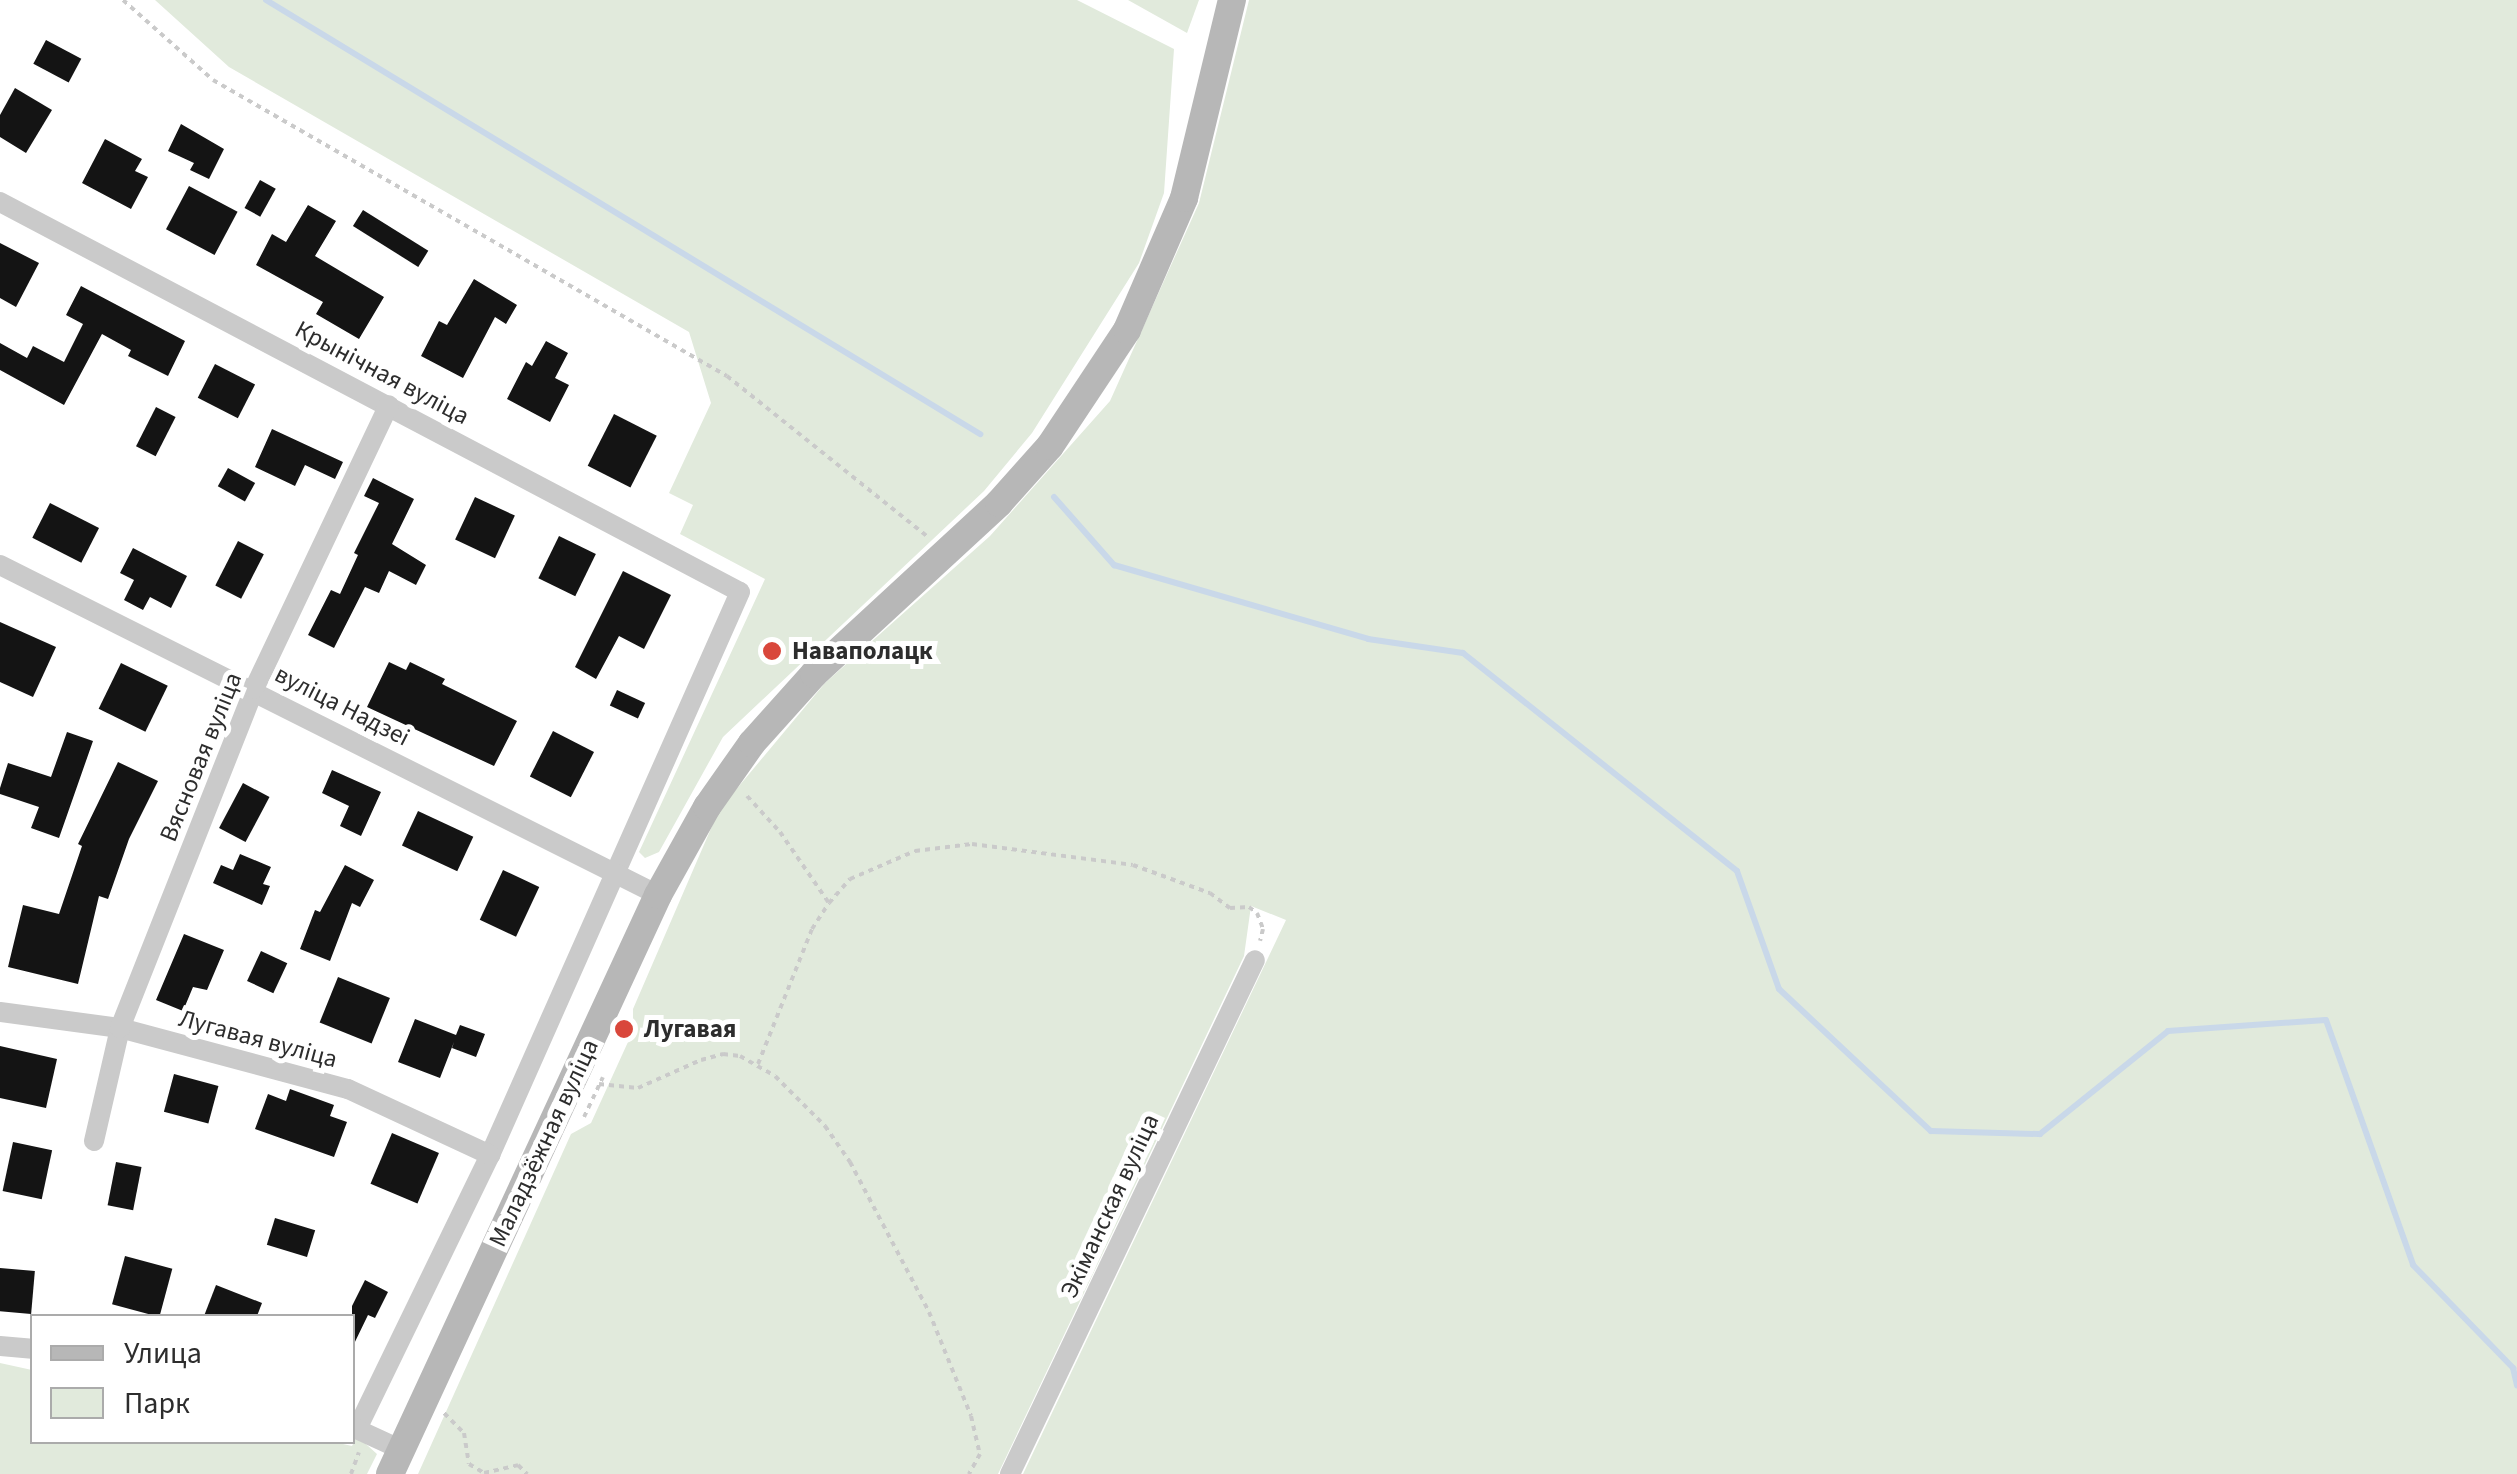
<!DOCTYPE html>
<html>
<head>
<meta charset="utf-8">
<style>
	body { margin:0 }
	#map { position:relative; width:2517px; height:1474px; overflow:hidden; background:#fff; font-family:"Source Sans 3",sans-serif }
	div>[style] { position:absolute }
	.green>* { inset:0; background:#e1eadc }
	.stream>* { height:6px; margin:-3px; padding:0 3px; transform-origin:3px; border-radius:3px; background:#c9d8e9 }
	.building>* { inset:0; background:#141414; transform-origin:0 0 }
	.path>* { height:4px; margin-top:-2px; transform-origin:0; background:repeating-linear-gradient(90deg,#cacaca 0 5px,transparent 0 10px) }
	.minor>* { height:20px; margin:-10px; padding:0 10px; transform-origin:10px; border-radius:10px; background:#cacaca }
	.secondary>* { height:28px; margin:-14px; padding:0 14px; transform-origin:14px; border-radius:14px; background:#b7b7b7 }
	.dots>* { width:28px; height:28px; translate:-50% -50%; box-sizing:border-box; border:5px solid #fff; border-radius:50% }
	span { translate:-50% -50%; white-space:nowrap; text-align:center; line-height:1.15; -webkit-text-stroke:10px #fff; paint-order:stroke }
	.street-label { font-size:25px; color:#2d2d2d }
	.poi-label { font-size:25px; color:#2d2d2d; font-weight:700 }
	.left { translate:0 -50%; text-align:left }
	.legend { position:absolute; left:30px; top:1314px; width:325px; height:130px; box-sizing:border-box; background:#fff; border:2px solid #ababab; margin:0; padding:12px 18px; list-style:none; font-size:30px; color:#2d2d2d }
	.legend li { display:flex; align-items:center; gap:20px; height:50px }
	.legend b { width:50px; border:2px solid #ababab }
</style>
</head>
<body>
<div id="map">
	<div class="green">
		<div style="clip-path:polygon(155px 0,1077px 0,1174px 49px,1164px 193px,1139px 263px,1032px 433px,984px 491px,723px 737px,659px 852px,645px 858px,639px 852px,765px 579px,680px 534px,693px 505px,669px 493px,711px 403px,689px 332px,229px 67px)"></div>
		<div style="clip-path:polygon(1128px 0,1199px 0,1187px 33px)"></div>
		<div style="clip-path:polygon(1249px 0,2517px 0,2517px 1474px,1023px 1474px,1286px 920px,1251px 906px,1244px 956px,998px 1474px,418px 1474px,571px 1134px,591px 1123px,633px 1031px,633px 1009px,719px 810px,825px 683px,990px 536px,1110px 401px,1199px 203px)"></div>
		<div style="clip-path:polygon(0 1363px,32px 1370px,32px 1442px,334px 1442px,352px 1446px,357px 1436px,377px 1454px,367px 1474px,0 1474px)"></div>
	</div>
	<div class="stream">
		<div style="left:266px;top:0;width:836px;rotate:31.29deg"></div>
		<div style="left:1054px;top:497px;width:91px;rotate:48.6deg"></div>
		<div style="left:1114px;top:565px;width:265px;rotate:16.2deg"></div>
		<div style="left:1368px;top:639px;width:96px;rotate:8.4deg"></div>
		<div style="left:1463px;top:653px;width:350px;rotate:38.5deg"></div>
		<div style="left:1737px;top:871px;width:125px;rotate:70.4deg"></div>
		<div style="left:1779px;top:989px;width:208px;rotate:43.1deg"></div>
		<div style="left:1931px;top:1131px;width:109px;rotate:1.6deg"></div>
		<div style="left:2040px;top:1134px;width:164px;rotate:-38.8deg"></div>
		<div style="left:2168px;top:1031px;width:158px;rotate:-4deg"></div>
		<div style="left:2326px;top:1020px;width:260px;rotate:70.4deg"></div>
		<div style="left:2413px;top:1265px;width:144px;rotate:45.8deg"></div>
		<div style="left:2513px;top:1368px;width:18px;rotate:77deg"></div>
	</div>
	<div class="building">
		<div style="left:46px;top:40px;width:40px;height:27px;rotate:28deg"></div>
		<div style="clip-path:polygon(15px 88px,52px 110px,26px 153px,0 137px,0 115px)"></div>
		<div style="clip-path:polygon(181px 124px,224px 149px,209px 179px,190px 170px,194px 163px,168px 151px)"></div>
		<div style="clip-path:polygon(105px 139px,142px 159px,135px 171px,148px 177px,131px 209px,82px 183px)"></div>
		<div style="left:260px;top:180px;width:18px;height:32px;rotate:29deg"></div>
		<div style="left:189px;top:186px;width:55px;height:49px;rotate:28deg"></div>
		<div style="clip-path:polygon(308px 205px,336px 221px,315px 256px,384px 297px,359px 339px,316px 314px,323px 302px,256px 265px,272px 234px,286px 242px)"></div>
		<div style="left:363px;top:210px;width:77px;height:19px;rotate:32deg"></div>
		<div style="clip-path:polygon(0 243px,39px 263px,16px 307px,0 298px)"></div>
		<div style="clip-path:polygon(474px 279px,517px 305px,506px 324px,495px 317px,463px 378px,421px 356px,439px 321px,447px 325px)"></div>
		<div style="clip-path:polygon(81px 286px,185px 341px,168px 376px,128px 356px,131px 350px,102px 334px,64px 405px,0 370px,0 343px,27px 358px,33px 346px,64px 362px,83px 324px,66px 315px)"></div>
		<div style="clip-path:polygon(546px 341px,568px 353px,555px 378px,569px 385px,550px 422px,507px 399px,526px 362px,532px 366px)"></div>
		<div style="left:215px;top:364px;width:45px;height:38px;rotate:27deg"></div>
		<div style="left:156px;top:407px;width:22px;height:44px;rotate:27deg"></div>
		<div style="left:614px;top:414px;width:48px;height:58px;rotate:27deg"></div>
		<div style="clip-path:polygon(272px 429px,343px 462px,335px 479px,305px 465px,295px 486px,255px 467px)"></div>
		<div style="left:228px;top:468px;width:31px;height:21px;rotate:29deg"></div>
		<div style="clip-path:polygon(373px 478px,414px 499px,392px 544px,426px 565px,416px 585px,389px 571px,379px 593px,365px 587px,334px 648px,308px 635px,331px 590px,340px 594px,358px 555px,354px 553px,379px 503px,364px 496px)"></div>
		<div style="left:475px;top:497px;width:44px;height:47px;rotate:25deg"></div>
		<div style="left:50px;top:503px;width:55px;height:39px;rotate:27deg"></div>
		<div style="left:559px;top:536px;width:41px;height:47px;rotate:26deg"></div>
		<div style="left:238px;top:541px;width:29px;height:50px;rotate:27deg"></div>
		<div style="clip-path:polygon(133px 548px,187px 576px,171px 608px,150px 597px,143px 610px,124px 600px,134px 580px,120px 573px)"></div>
		<div style="clip-path:polygon(623px 571px,671px 595px,644px 649px,619px 636px,596px 679px,575px 667px)"></div>
		<div style="clip-path:polygon(0 622px,56px 647px,33px 697px,0 682px)"></div>
		<div style="clip-path:polygon(389px 662px,406px 670px,410px 662px,445px 679px,442px 684px,517px 721px,494px 766px,367px 707px)"></div>
		<div style="left:121px;top:663px;width:52px;height:51px;rotate:26deg"></div>
		<div style="left:617px;top:690px;width:31px;height:17px;rotate:25deg"></div>
		<div style="left:553px;top:731px;width:46px;height:51px;rotate:27deg"></div>
		<div style="clip-path:polygon(67px 732px,93px 741px,59px 838px,31px 828px,39px 807px,0 794px,0 788px,8px 763px,51px 777px)"></div>
		<div style="clip-path:polygon(118px 762px,158px 781px,129px 839px,108px 899px,99px 896px,78px 984px,8px 967px,23px 905px,59px 914px,82px 846px,78px 844px)"></div>
		<div style="clip-path:polygon(332px 770px,381px 792px,361px 836px,340px 826px,349px 806px,322px 793px)"></div>
		<div style="left:243px;top:783px;width:30px;height:51px;rotate:28deg"></div>
		<div style="left:418px;top:811px;width:61px;height:38px;rotate:25deg"></div>
		<div style="clip-path:polygon(240px 854px,271px 867px,263px 884px,270px 886px,262px 905px,213px 883px,221px 865px,233px 870px)"></div>
		<div style="clip-path:polygon(345px 865px,374px 880px,360px 907px,352px 903px,330px 961px,300px 949px,315px 910px,320px 912px)"></div>
		<div style="left:503px;top:870px;width:40px;height:55px;rotate:25deg"></div>
		<div style="clip-path:polygon(184px 934px,224px 950px,207px 990px,193px 987px,183px 1011px,156px 1000px)"></div>
		<div style="left:261px;top:951px;width:29px;height:33px;rotate:25deg"></div>
		<div style="left:338px;top:977px;width:56px;height:49px;rotate:22deg"></div>
		<div style="clip-path:polygon(415px 1019px,456px 1035px,460px 1025px,485px 1034px,476px 1057px,452px 1048px,454px 1042px,440px 1078px,398px 1062px)"></div>
		<div style="clip-path:polygon(0 1046px,57px 1059px,46px 1108px,0 1098px)"></div>
		<div style="left:174px;top:1074px;width:46px;height:39px;rotate:15deg"></div>
		<div style="clip-path:polygon(290px 1089px,334px 1105px,330px 1116px,347px 1122px,334px 1157px,255px 1129px,268px 1094px,286px 1101px)"></div>
		<div style="left:392px;top:1133px;width:51px;height:55px;rotate:23deg"></div>
		<div style="left:13px;top:1142px;width:40px;height:50px;rotate:12deg"></div>
		<div style="left:116px;top:1162px;width:26px;height:44px;rotate:11deg"></div>
		<div style="left:275px;top:1218px;width:42px;height:28px;rotate:17deg"></div>
		<div style="left:125px;top:1256px;width:49px;height:50px;rotate:15deg"></div>
		<div style="left:0;top:1268px;width:35px;height:43px;rotate:5deg"></div>
		<div style="clip-path:polygon(365px 1280px,388px 1292px,375px 1318px,368px 1315px,352px 1348px,352px 1306px)"></div>
		<div style="clip-path:polygon(216px 1285px,262px 1303px,257px 1316px,204px 1316px)"></div>
	</div>
	<div class="path">
		<div style="left:123px;top:0;width:120px;rotate:41.6deg"></div>
		<div style="left:213px;top:80px;width:593px;rotate:29.94deg"></div>
		<div style="left:727px;top:376px;width:258px;rotate:38.7deg"></div>
		<div style="left:747px;top:796px;width:49px;rotate:47.5deg"></div>
		<div style="left:780px;top:832px;width:86px;rotate:55.4deg"></div>
		<div style="left:758px;top:1064px;width:145px;rotate:-68.2deg"></div>
		<div style="left:812px;top:929px;width:31px;rotate:-57deg"></div>
		<div style="left:829px;top:903px;width:32px;rotate:-49deg"></div>
		<div style="left:850px;top:879px;width:71px;rotate:-23.3deg"></div>
		<div style="left:915px;top:851px;width:57px;rotate:-7deg"></div>
		<div style="left:972px;top:844px;width:162px;rotate:7.4deg"></div>
		<div style="left:1133px;top:865px;width:82px;rotate:20deg"></div>
		<div style="left:1210px;top:893px;width:25px;rotate:37deg"></div>
		<div style="left:1230px;top:908px;width:19px;rotate:-3deg"></div>
		<div style="left:1249px;top:907px;width:10px;rotate:37deg"></div>
		<div style="left:1257px;top:913px;width:17px;rotate:69deg"></div>
		<div style="left:1263px;top:929px;width:12px;rotate:104deg"></div>
		<div style="left:599px;top:1084px;width:39px;rotate:6deg"></div>
		<div style="left:638px;top:1088px;width:69px;rotate:-24deg"></div>
		<div style="left:701px;top:1060px;width:23px;rotate:-15deg"></div>
		<div style="left:723px;top:1054px;width:17px;rotate:7deg"></div>
		<div style="left:740px;top:1056px;width:40px;rotate:29.7deg"></div>
		<div style="left:775px;top:1076px;width:71px;rotate:45deg"></div>
		<div style="left:825px;top:1126px;width:44px;rotate:55.2deg"></div>
		<div style="left:850px;top:1162px;width:170px;rotate:62.2deg"></div>
		<div style="left:929px;top:1312px;width:112px;rotate:68deg"></div>
		<div style="left:971px;top:1416px;width:39px;rotate:77deg"></div>
		<div style="left:980px;top:1454px;width:23px;rotate:119deg"></div>
		<div style="left:584px;top:1117px;width:44px;rotate:-64.6deg"></div>
		<div style="left:444px;top:1413px;width:28px;rotate:45deg"></div>
		<div style="left:464px;top:1433px;width:31px;rotate:81deg"></div>
		<div style="left:469px;top:1464px;width:17px;rotate:31deg"></div>
		<div style="left:484px;top:1473px;width:35px;rotate:-13deg"></div>
		<div style="left:518px;top:1465px;width:13px;rotate:45deg"></div>
		<div style="left:351px;top:1474px;width:23px;rotate:-70deg"></div>
	</div>
	<div class="minor">
		<div style="left:0;top:202px;width:836px;rotate:27.79deg"></div>
		<div style="left:740px;top:592px;width:616px;rotate:113.94deg"></div>
		<div style="left:490px;top:1155px;width:305px;rotate:115.9deg"></div>
		<div style="left:0;top:565px;width:736px;rotate:26.63deg"></div>
		<div style="left:0;top:1012px;width:121px;rotate:7.6deg"></div>
		<div style="left:120px;top:1028px;width:236px;rotate:15deg"></div>
		<div style="left:348px;top:1089px;width:157px;rotate:24.9deg"></div>
		<div style="left:94px;top:1141px;width:116px;rotate:-77deg"></div>
		<div style="left:120px;top:1028px;width:365px;rotate:-68.4deg"></div>
		<div style="left:254px;top:689px;width:314px;rotate:-64.6deg"></div>
		<div style="left:0;top:1346px;width:32px;rotate:5deg"></div>
		<div style="left:352px;top:1427px;width:55px;rotate:24.7deg"></div>
		<div style="left:1010px;top:1474px;width:569px;rotate:-64.52deg"></div>
	</div>
	<div class="secondary">
		<div style="left:390px;top:1474px;width:638px;rotate:-65.16deg"></div>
		<div style="left:658px;top:895px;width:101px;rotate:-60.9deg"></div>
		<div style="left:707px;top:807px;width:78px;rotate:-54.9deg"></div>
		<div style="left:752px;top:743px;width:93px;rotate:-48.1deg"></div>
		<div style="left:814px;top:674px;width:252px;rotate:-42.7deg"></div>
		<div style="left:999px;top:503px;width:76px;rotate:-48.2deg"></div>
		<div style="left:1050px;top:446px;width:139px;rotate:-56.4deg"></div>
		<div style="left:1127px;top:330px;width:144px;rotate:-66.6deg"></div>
		<div style="left:1184px;top:198px;width:204px;rotate:-76.4deg"></div>
	</div>
	<div class="dots">
		<div style="left:772px;top:651px;background:#d9473b"></div>
		<div style="left:624px;top:1029px;background:#d9473b"></div>
	</div>
	<div class="street-label">
		<span style="left:382px;top:373px;rotate:28deg">Крынічная вуліца</span>
		<span style="left:342px;top:706px;rotate:27deg">вуліца Надзеі</span>
		<span style="left:201px;top:757px;rotate:-68deg">Вясновая вуліца</span>
		<span style="left:258px;top:1039px;rotate:15deg">Лугавая вуліца</span>
		<span style="left:544px;top:1143px;rotate:-65deg">Маладзёжная вуліца</span>
		<span style="left:1110px;top:1206px;rotate:-65deg">Экіманская вуліца</span>
	</div>
	<div class="poi-label">
		<span class="left" style="left:792px;top:651px">Наваполацк</span>
		<span class="left" style="left:644px;top:1029px">Лугавая</span>
	</div>
	<ul class="legend">
	<li><b style="height:12px;background:#b7b7b7"></b>Улица</li>
	<li><b style="height:28px;background:#e1eadc"></b>Парк</li>
	</ul>
</div>
</body>
</html>
